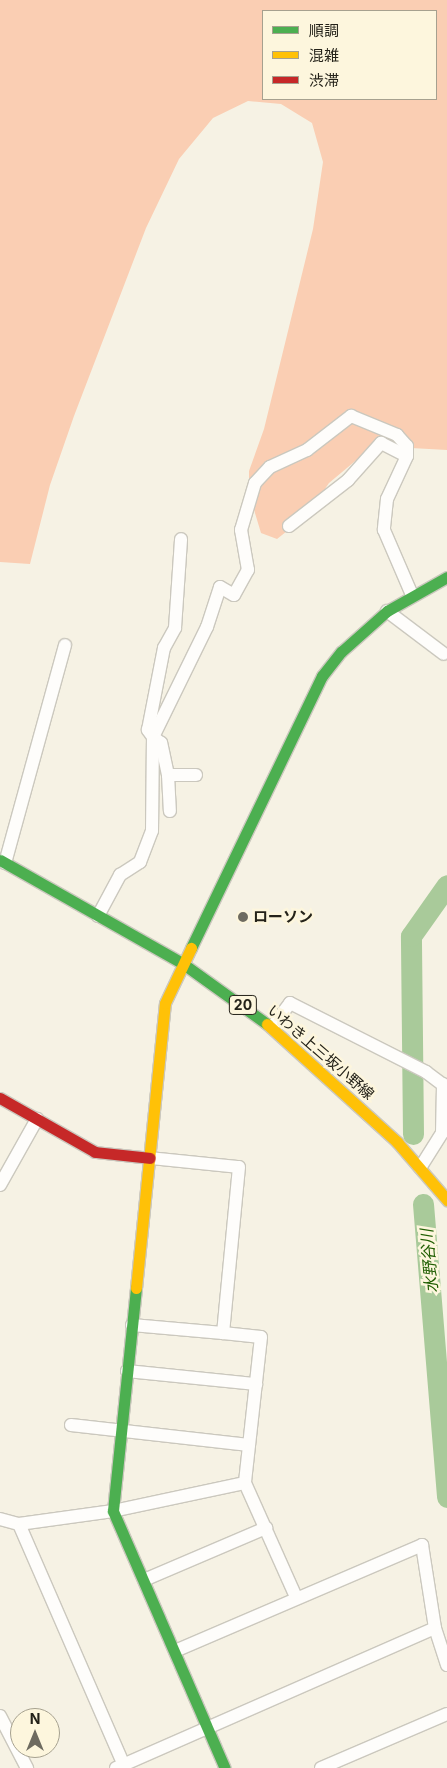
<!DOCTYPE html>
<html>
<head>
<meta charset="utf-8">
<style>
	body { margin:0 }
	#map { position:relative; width:447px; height:1768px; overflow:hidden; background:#f6f2e4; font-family:Inter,"Noto Sans JP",sans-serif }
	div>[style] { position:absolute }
	.forest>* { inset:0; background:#faceb3 }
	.river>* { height:21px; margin:-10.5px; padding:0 10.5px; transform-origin:10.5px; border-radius:10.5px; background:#a9ca9a }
	.roads { filter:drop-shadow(1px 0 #cbc8be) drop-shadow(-1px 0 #cbc8be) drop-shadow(0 1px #cbc8be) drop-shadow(0 -1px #cbc8be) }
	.street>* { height:12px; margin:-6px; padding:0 6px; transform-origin:6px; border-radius:6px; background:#fefdfb }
	.fast>* { height:11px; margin:-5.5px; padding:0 5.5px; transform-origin:5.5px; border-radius:5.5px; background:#4caf50 }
	.slow>* { height:11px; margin:-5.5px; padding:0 5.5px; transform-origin:5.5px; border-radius:5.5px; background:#ffc107 }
	.jam>* { height:11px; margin:-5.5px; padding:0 5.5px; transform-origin:5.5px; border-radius:5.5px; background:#c62828 }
	.dots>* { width:14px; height:14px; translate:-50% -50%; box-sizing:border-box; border:2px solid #fdf6dd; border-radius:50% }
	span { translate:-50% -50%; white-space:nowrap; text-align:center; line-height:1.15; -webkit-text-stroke:5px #fdf6dd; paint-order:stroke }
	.shield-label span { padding:1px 4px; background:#fdf6dd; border:1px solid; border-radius:4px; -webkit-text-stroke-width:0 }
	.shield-label { font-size:14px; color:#242219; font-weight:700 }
	.poi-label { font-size:15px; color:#242219; font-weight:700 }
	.left { translate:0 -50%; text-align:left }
	.street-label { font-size:15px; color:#242219 }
	.water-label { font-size:16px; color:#205f03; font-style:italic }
	.legend { position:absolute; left:262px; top:10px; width:175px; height:90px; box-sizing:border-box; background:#fdf6dd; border:1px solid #a6a18f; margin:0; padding:6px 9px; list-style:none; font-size:15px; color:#242219 }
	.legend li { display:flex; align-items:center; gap:10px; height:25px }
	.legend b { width:25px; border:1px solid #a6a18f }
	.north { position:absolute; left:10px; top:1708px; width:50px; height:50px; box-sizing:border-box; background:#fdf6dd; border:1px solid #a6a18f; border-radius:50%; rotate:0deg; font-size:14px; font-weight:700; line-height:20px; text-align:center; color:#242219 }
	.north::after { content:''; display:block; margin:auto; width:18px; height:22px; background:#6e6b60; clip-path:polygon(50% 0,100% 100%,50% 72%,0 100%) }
</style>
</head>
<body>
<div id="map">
	<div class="forest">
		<div style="clip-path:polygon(evenodd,0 0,447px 0,447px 450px,393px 447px,360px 457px,329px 483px,306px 516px,277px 539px,261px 533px,249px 493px,249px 471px,264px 429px,313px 229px,323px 162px,312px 123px,281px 104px,248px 101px,213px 118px,179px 159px,146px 228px,74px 416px,50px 485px,30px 564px,0 562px,0 0,263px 11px,436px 11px,436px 99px,263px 99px,263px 11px)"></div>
	</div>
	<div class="river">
		<div style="left:413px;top:1134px;width:198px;rotate:-90.6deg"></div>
		<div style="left:411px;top:936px;width:62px;rotate:-54.8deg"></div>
		<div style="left:423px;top:1204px;width:294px;rotate:85.3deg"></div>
	</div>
	<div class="roads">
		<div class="street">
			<div style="left:289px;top:526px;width:75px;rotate:-37.9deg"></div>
			<div style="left:348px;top:480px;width:50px;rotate:-48.3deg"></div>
			<div style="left:381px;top:443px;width:29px;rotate:27deg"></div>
			<div style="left:407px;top:456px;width:47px;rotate:114.9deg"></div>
			<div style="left:387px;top:499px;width:31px;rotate:96deg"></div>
			<div style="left:384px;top:530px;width:71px;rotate:66.7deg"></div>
			<div style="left:387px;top:611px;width:71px;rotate:37deg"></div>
			<div style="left:168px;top:775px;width:36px;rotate:87deg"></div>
			<div style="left:196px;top:775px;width:28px;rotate:180deg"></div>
			<div style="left:168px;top:775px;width:33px;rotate:-102deg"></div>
			<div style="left:161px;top:743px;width:10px;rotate:-143deg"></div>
			<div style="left:153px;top:737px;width:123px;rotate:-63.9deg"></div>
			<div style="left:207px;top:627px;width:42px;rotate:-72deg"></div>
			<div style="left:220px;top:587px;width:16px;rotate:30deg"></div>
			<div style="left:234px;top:595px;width:29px;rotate:-61deg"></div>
			<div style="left:248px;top:570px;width:41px;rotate:-99.9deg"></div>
			<div style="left:241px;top:530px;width:49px;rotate:-73.4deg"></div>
			<div style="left:255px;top:483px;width:22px;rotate:-47deg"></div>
			<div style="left:270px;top:467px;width:41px;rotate:-24.7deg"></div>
			<div style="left:307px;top:450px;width:56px;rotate:-37.7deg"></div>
			<div style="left:351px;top:416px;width:50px;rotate:22.4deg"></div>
			<div style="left:397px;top:435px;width:15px;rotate:48deg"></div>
			<div style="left:407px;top:446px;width:10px;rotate:90deg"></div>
			<div style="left:5px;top:863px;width:226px;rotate:-74.6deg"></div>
			<div style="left:98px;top:916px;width:47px;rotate:-61.8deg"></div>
			<div style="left:120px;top:875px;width:24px;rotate:-33deg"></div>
			<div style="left:140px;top:862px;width:33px;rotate:-69deg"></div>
			<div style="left:152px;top:831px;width:94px;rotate:-89.4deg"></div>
			<div style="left:153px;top:737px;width:9px;rotate:-126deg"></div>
			<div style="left:148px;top:730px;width:84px;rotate:-79deg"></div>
			<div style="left:164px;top:648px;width:23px;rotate:-61deg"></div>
			<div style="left:175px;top:628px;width:89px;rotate:-86.1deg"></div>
			<div style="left:272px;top:1027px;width:30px;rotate:-53deg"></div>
			<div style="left:290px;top:1003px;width:153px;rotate:26.9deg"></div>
			<div style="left:426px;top:1072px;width:26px;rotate:37deg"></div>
			<div style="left:150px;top:1158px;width:89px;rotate:5.8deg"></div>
			<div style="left:239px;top:1167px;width:167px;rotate:95.5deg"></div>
			<div style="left:223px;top:1333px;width:38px;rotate:6deg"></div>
			<div style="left:261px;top:1337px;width:147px;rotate:96.3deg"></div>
			<div style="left:245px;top:1483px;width:125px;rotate:65.9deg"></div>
			<div style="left:420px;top:1168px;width:41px;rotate:-57.8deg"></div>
			<div style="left:442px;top:1133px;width:49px;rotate:-88.8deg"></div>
			<div style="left:0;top:1185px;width:76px;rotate:-60.7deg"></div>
			<div style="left:132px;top:1325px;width:91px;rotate:5deg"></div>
			<div style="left:127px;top:1371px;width:130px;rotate:5.8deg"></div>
			<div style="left:71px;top:1425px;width:179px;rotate:6.4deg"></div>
			<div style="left:0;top:1519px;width:20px;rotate:15deg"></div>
			<div style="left:19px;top:1524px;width:95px;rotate:-7.9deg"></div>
			<div style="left:113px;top:1511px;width:135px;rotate:-12deg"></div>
			<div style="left:19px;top:1524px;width:266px;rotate:66.5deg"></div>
			<div style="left:144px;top:1580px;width:133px;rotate:-23.1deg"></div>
			<div style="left:175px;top:1651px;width:269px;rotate:-23.2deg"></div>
			<div style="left:422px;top:1545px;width:84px;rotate:81.1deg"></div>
			<div style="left:435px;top:1628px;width:39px;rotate:72deg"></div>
			<div style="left:0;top:1716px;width:59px;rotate:62.6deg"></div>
			<div style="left:116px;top:1768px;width:348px;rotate:-23.7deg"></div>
			<div style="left:321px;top:1768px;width:137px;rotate:-23.2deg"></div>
		</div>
		<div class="fast">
			<div style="left:0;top:860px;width:209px;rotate:29.5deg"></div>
			<div style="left:182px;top:963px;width:105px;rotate:35.7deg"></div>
			<div style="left:191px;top:948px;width:302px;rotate:-64.3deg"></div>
			<div style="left:322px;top:676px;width:31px;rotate:-52deg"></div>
			<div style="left:341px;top:652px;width:62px;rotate:-41.7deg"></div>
			<div style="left:387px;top:611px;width:69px;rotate:-29.5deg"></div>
			<div style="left:136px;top:1288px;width:224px;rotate:95.9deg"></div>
			<div style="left:113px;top:1511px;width:280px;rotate:66.5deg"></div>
		</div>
		<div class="slow">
			<div style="left:267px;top:1024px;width:176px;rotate:42.2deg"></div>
			<div style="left:397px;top:1142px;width:77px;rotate:49.2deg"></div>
			<div style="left:136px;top:1288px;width:286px;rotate:-84.2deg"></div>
			<div style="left:165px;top:1003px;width:61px;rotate:-64.7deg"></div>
		</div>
		<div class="jam">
			<div style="left:0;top:1098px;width:109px;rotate:29.6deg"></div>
			<div style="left:95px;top:1152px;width:55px;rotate:6.2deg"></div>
		</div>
	</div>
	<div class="dots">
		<div style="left:243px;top:917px;background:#6e6b60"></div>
	</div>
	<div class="shield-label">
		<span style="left:243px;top:1005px">20</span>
	</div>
	<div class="poi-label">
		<span class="left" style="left:253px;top:917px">ローソン</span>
	</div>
	<div class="street-label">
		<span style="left:321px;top:1052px;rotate:41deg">いわき上三坂小野線</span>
	</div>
	<div class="water-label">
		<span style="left:429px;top:1261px;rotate:-95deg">水野谷川</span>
	</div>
	<ul class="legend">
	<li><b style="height:6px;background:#4caf50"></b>順調</li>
	<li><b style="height:6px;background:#ffc107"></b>混雑</li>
	<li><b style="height:6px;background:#c62828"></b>渋滞</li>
	</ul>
	<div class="north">N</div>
</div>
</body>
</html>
